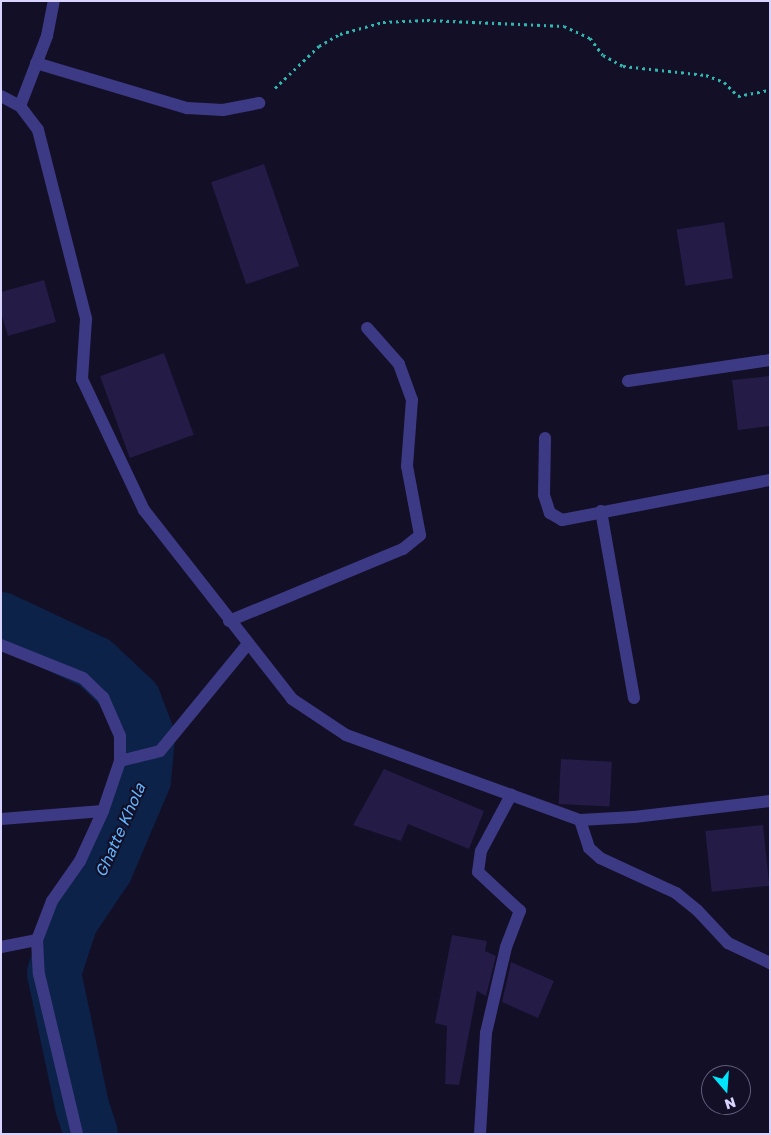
<!DOCTYPE html>
<html>
<head>
<meta charset="utf-8">
<style>
	body { margin:0 }
	#map { position:relative; width:771px; height:1135px; overflow:hidden; background:#130f26; font-family:"Golos Text",sans-serif }
	div>[style] { position:absolute }
	.river>* { height:54px; margin:-27px; padding:0 27px; transform-origin:27px; border-radius:27px; background:#0c2248 }
	.building>* { inset:0; background:#241b47; transform-origin:0 0 }
	.path>* { height:3px; margin-top:-1.5px; transform-origin:0; background:repeating-linear-gradient(90deg,#2fb8b0 0 2.5px,transparent 0 6.5px) }
	.minor>* { height:12px; margin:-6px; padding:0 6px; transform-origin:6px; border-radius:6px; background:#3d3a85 }
	span { translate:-50% -50%; white-space:nowrap; text-align:center; line-height:1.15; -webkit-text-stroke:4px #130f26; paint-order:stroke }
	.water-label { font-size:16px; color:#62b6ff; font-style:italic }
	.frame { position:absolute; inset:0; border:2px solid #d9d4ff; pointer-events:none }
	.north { position:absolute; left:701px; top:1065px; width:50px; height:50px; box-sizing:border-box; background:#130f26; border:1px solid #625e7d; border-radius:50%; rotate:162deg; font-size:14px; font-weight:700; line-height:20px; text-align:center; color:#d9d4ff }
	.north::after { content:''; display:block; margin:auto; width:18px; height:22px; background:#00e5ff; clip-path:polygon(50% 0,100% 100%,50% 72%,0 100%) }
</style>
</head>
<body>
<div id="map">
	<div class="river">
		<div style="left:1px;top:619px;width:104px;rotate:25.1deg"></div>
		<div style="left:95px;top:663px;width:54px;rotate:43.5deg"></div>
		<div style="left:134px;top:700px;width:40px;rotate:69deg"></div>
		<div style="left:148px;top:737px;width:43px;rotate:95.3deg"></div>
		<div style="left:144px;top:780px;width:97px;rotate:113.1deg"></div>
		<div style="left:106px;top:869px;width:63px;rotate:123.9deg"></div>
		<div style="left:71px;top:921px;width:55px;rotate:108.1deg"></div>
		<div style="left:54px;top:973px;width:136px;rotate:78.1deg"></div>
		<div style="left:82px;top:1106px;width:29px;rotate:72deg"></div>
	</div>
	<div class="building">
		<div style="left:264px;top:164px;width:108px;height:56px;rotate:71deg"></div>
		<div style="left:724px;top:222px;width:57px;height:48px;rotate:81deg"></div>
		<div style="clip-path:polygon(44px 280px,56px 322px,8px 336px,1px 313px,1px 292px)"></div>
		<div style="left:164px;top:353px;width:87px;height:68px;rotate:70deg"></div>
		<div style="clip-path:polygon(770px 376px,770px 426px,738px 430px,732px 380px)"></div>
		<div style="left:561px;top:759px;width:51px;height:45px;rotate:3deg"></div>
		<div style="clip-path:polygon(384px 769px,484px 811px,469px 849px,408px 824px,401px 841px,353px 825px)"></div>
		<div style="left:763px;top:825px;width:61px;height:58px;rotate:84deg"></div>
		<div style="clip-path:polygon(452px 935px,487px 941px,485px 951px,496px 956px,486px 996px,477px 991px,459px 1085px,445px 1084px,447px 1026px,435px 1023px)"></div>
		<div style="clip-path:polygon(511px 962px,554px 981px,538px 1018px,502px 1002px)"></div>
	</div>
	<div class="path">
		<div style="left:275px;top:88px;width:61px;rotate:-43.7deg"></div>
		<div style="left:319px;top:46px;width:24px;rotate:-30deg"></div>
		<div style="left:340px;top:34px;width:45px;rotate:-15.6deg"></div>
		<div style="left:383px;top:22px;width:44px;rotate:-2.6deg"></div>
		<div style="left:427px;top:20px;width:137px;rotate:2.5deg"></div>
		<div style="left:564px;top:26px;width:29px;rotate:25deg"></div>
		<div style="left:590px;top:38px;width:21px;rotate:53deg"></div>
		<div style="left:603px;top:55px;width:23px;rotate:29deg"></div>
		<div style="left:623px;top:66px;width:83px;rotate:6.2deg"></div>
		<div style="left:706px;top:75px;width:19px;rotate:21deg"></div>
		<div style="left:724px;top:82px;width:20px;rotate:45deg"></div>
		<div style="left:738px;top:96px;width:33px;rotate:-11deg"></div>
	</div>
	<div class="minor">
		<div style="left:36px;top:63px;width:158px;rotate:16.6deg"></div>
		<div style="left:187px;top:108px;width:36px;rotate:3deg"></div>
		<div style="left:223px;top:110px;width:37px;rotate:-11deg"></div>
		<div style="left:1px;top:96px;width:21px;rotate:28deg"></div>
		<div style="left:20px;top:106px;width:30px;rotate:53deg"></div>
		<div style="left:38px;top:130px;width:195px;rotate:75.7deg"></div>
		<div style="left:86px;top:319px;width:60px;rotate:93.8deg"></div>
		<div style="left:82px;top:379px;width:145px;rotate:64.7deg"></div>
		<div style="left:144px;top:510px;width:240px;rotate:51.9deg"></div>
		<div style="left:292px;top:699px;width:65px;rotate:33.7deg"></div>
		<div style="left:346px;top:735px;width:249px;rotate:20deg"></div>
		<div style="left:580px;top:820px;width:54px;rotate:-3.2deg"></div>
		<div style="left:634px;top:817px;width:137px;rotate:-6.7deg"></div>
		<div style="left:20px;top:106px;width:75px;rotate:-68.9deg"></div>
		<div style="left:47px;top:36px;width:36px;rotate:-79deg"></div>
		<div style="left:628px;top:381px;width:144px;rotate:-8.4deg"></div>
		<div style="left:545px;top:438px;width:57px;rotate:91deg"></div>
		<div style="left:544px;top:495px;width:19px;rotate:72deg"></div>
		<div style="left:550px;top:513px;width:14px;rotate:30deg"></div>
		<div style="left:562px;top:520px;width:212px;rotate:-10.9deg"></div>
		<div style="left:601px;top:511px;width:190px;rotate:80deg"></div>
		<div style="left:229px;top:621px;width:188px;rotate:-22.5deg"></div>
		<div style="left:403px;top:549px;width:22px;rotate:-39deg"></div>
		<div style="left:420px;top:535px;width:70px;rotate:-100.7deg"></div>
		<div style="left:407px;top:466px;width:66px;rotate:-85.7deg"></div>
		<div style="left:412px;top:400px;width:38px;rotate:-110deg"></div>
		<div style="left:399px;top:364px;width:48px;rotate:-131.6deg"></div>
		<div style="left:1px;top:645px;width:88px;rotate:21.9deg"></div>
		<div style="left:83px;top:678px;width:28px;rotate:44deg"></div>
		<div style="left:103px;top:697px;width:43px;rotate:66.4deg"></div>
		<div style="left:120px;top:736px;width:25px;rotate:90deg"></div>
		<div style="left:120px;top:761px;width:53px;rotate:108.8deg"></div>
		<div style="left:103px;top:811px;width:55px;rotate:114.7deg"></div>
		<div style="left:80px;top:861px;width:49px;rotate:125deg"></div>
		<div style="left:52px;top:901px;width:42px;rotate:111deg"></div>
		<div style="left:37px;top:940px;width:34px;rotate:87deg"></div>
		<div style="left:39px;top:974px;width:164px;rotate:76.6deg"></div>
		<div style="left:120px;top:761px;width:41px;rotate:-14deg"></div>
		<div style="left:160px;top:751px;width:137px;rotate:-50.6deg"></div>
		<div style="left:1px;top:819px;width:102px;rotate:-4.5deg"></div>
		<div style="left:580px;top:820px;width:29px;rotate:72deg"></div>
		<div style="left:589px;top:848px;width:15px;rotate:42deg"></div>
		<div style="left:600px;top:858px;width:84px;rotate:24.7deg"></div>
		<div style="left:676px;top:893px;width:28px;rotate:39deg"></div>
		<div style="left:698px;top:911px;width:44px;rotate:46.8deg"></div>
		<div style="left:728px;top:943px;width:47px;rotate:25.5deg"></div>
		<div style="left:1px;top:947px;width:37px;rotate:-11deg"></div>
		<div style="left:480px;top:1134px;width:101px;rotate:-86.6deg"></div>
		<div style="left:486px;top:1033px;width:88px;rotate:-76.9deg"></div>
		<div style="left:506px;top:947px;width:39px;rotate:-69deg"></div>
		<div style="left:520px;top:911px;width:57px;rotate:-137.1deg"></div>
		<div style="left:478px;top:872px;width:21px;rotate:-82deg"></div>
		<div style="left:481px;top:851px;width:64px;rotate:-61.8deg"></div>
	</div>
	<div class="water-label">
		<span style="left:120px;top:830px;rotate:-66deg">Ghatte Khola</span>
	</div>
	<div class="frame"></div>
	<div class="north">N</div>
</div>
</body>
</html>
